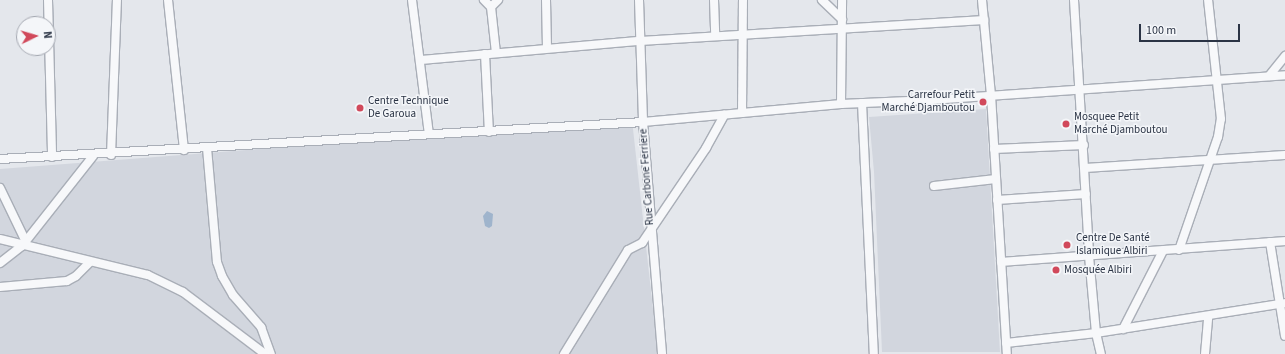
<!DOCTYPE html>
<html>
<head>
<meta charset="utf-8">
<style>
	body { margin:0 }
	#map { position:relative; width:1285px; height:354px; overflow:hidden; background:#e4e7ec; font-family:"Source Sans 3",sans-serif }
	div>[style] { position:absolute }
	.built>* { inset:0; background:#d2d6de }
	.water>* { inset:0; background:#9fb4cc }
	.roads { filter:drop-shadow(1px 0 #a9aeb7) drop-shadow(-1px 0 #a9aeb7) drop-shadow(0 1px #a9aeb7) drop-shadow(0 -1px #a9aeb7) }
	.minor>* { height:8px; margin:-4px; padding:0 4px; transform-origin:4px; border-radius:4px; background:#f7f8fa }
	.dots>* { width:11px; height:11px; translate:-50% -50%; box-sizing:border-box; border:2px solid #f4f6f9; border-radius:50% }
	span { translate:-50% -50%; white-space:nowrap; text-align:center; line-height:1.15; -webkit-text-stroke:3px #f4f6f9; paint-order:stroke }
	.poi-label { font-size:11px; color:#2b3445 }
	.right { translate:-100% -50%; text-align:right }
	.left { translate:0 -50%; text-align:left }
	.street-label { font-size:11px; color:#2b3445 }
	.north { position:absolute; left:16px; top:16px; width:40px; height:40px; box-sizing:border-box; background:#f4f6f9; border:1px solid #a4a8b1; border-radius:50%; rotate:85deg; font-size:11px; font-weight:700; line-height:16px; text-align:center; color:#2b3445 }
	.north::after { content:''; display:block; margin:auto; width:14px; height:18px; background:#d1495b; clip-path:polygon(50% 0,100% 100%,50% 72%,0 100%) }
	.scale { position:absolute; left:1139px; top:24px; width:101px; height:18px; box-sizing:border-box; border:2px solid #2b3445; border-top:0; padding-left:5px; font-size:12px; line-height:14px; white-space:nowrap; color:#2b3445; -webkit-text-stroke:3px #f4f6f9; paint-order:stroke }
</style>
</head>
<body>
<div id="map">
	<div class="built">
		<div style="clip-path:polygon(986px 109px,1000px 352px,882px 352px,874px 172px,869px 117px)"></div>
		<div style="clip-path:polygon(632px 120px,658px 354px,0 354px,0 169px)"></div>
	</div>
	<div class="water">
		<div style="clip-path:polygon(487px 211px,493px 214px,492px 226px,489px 228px,485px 226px,483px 216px)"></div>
	</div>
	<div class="roads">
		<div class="minor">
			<div style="left:48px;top:0;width:157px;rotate:88.5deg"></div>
			<div style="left:168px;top:0;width:151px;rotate:83.9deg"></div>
			<div style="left:412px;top:0;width:135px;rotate:82.8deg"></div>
			<div style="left:484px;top:0;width:10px;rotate:45deg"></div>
			<div style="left:491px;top:7px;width:46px;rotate:83.8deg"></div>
			<div style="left:546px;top:0;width:48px;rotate:88.8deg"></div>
			<div style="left:639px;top:0;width:122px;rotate:88.1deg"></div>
			<div style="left:643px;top:122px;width:233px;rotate:85.3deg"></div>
			<div style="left:714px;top:0;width:36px;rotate:88deg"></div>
			<div style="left:822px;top:0;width:28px;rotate:44deg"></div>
			<div style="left:982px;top:0;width:95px;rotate:84.6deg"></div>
			<div style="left:991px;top:95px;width:259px;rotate:86.5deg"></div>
			<div style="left:1074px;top:0;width:256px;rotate:86.6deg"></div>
			<div style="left:1089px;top:256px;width:77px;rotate:84.8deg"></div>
			<div style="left:1096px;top:333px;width:22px;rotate:77deg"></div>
			<div style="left:491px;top:7px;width:10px;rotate:-45deg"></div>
			<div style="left:485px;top:54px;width:78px;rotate:87.1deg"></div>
			<div style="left:421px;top:60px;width:220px;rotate:-5deg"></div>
			<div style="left:640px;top:41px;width:345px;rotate:-3.5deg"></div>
			<div style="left:1269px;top:76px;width:26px;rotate:-51deg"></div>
			<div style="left:862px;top:103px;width:251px;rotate:87.3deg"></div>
			<div style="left:841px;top:104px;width:104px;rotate:-89.4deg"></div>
			<div style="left:742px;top:113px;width:113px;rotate:-89.5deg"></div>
			<div style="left:207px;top:148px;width:114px;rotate:85deg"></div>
			<div style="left:217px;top:262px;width:15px;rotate:70deg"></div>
			<div style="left:222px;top:276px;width:22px;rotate:60deg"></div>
			<div style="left:233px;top:295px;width:43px;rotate:48.8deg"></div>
			<div style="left:261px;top:327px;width:29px;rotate:70deg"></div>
			<div style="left:994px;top:149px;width:90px;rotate:-2.5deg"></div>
			<div style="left:111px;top:155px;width:155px;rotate:-87.8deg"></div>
			<div style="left:0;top:159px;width:644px;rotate:-3.29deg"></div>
			<div style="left:643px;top:122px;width:199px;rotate:-5.2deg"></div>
			<div style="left:841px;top:104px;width:90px;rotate:-2.5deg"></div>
			<div style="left:931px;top:100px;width:355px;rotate:-4deg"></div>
			<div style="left:1085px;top:168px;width:200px;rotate:-3.7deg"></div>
			<div style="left:934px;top:186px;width:62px;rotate:-6.4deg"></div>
			<div style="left:0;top:188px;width:60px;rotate:64.3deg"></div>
			<div style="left:997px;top:200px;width:89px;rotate:-3.9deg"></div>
			<div style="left:0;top:239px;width:152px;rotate:13.7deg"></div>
			<div style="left:148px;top:275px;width:39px;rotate:26deg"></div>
			<div style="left:183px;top:292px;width:103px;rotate:37.1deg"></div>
			<div style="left:1270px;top:242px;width:95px;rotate:80.9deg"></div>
			<div style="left:1179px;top:250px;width:120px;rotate:-71deg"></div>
			<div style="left:1218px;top:137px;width:18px;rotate:-81deg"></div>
			<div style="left:1221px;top:119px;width:120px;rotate:-96.2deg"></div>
			<div style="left:1001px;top:262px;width:285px;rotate:-4.2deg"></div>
			<div style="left:0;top:263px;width:28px;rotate:-38deg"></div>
			<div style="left:22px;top:246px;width:115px;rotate:-51.7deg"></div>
			<div style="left:0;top:287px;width:67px;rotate:-5.1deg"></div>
			<div style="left:67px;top:281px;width:10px;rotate:-29deg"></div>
			<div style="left:76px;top:276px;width:20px;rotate:-45deg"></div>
			<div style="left:1123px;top:329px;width:88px;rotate:-62.9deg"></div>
			<div style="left:1006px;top:343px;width:91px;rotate:-6.3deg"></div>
			<div style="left:1096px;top:333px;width:191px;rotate:-9deg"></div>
			<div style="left:564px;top:354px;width:122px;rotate:-58.4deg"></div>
			<div style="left:628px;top:250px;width:16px;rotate:-27deg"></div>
			<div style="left:642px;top:243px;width:115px;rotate:-56deg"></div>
			<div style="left:706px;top:148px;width:38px;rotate:-61deg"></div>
			<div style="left:1205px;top:354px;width:37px;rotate:-85deg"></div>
		</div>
	</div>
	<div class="dots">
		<div style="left:983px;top:102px;background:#d1495b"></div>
		<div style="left:360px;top:108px;background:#d1495b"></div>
		<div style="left:1066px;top:124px;background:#d1495b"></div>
		<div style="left:1067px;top:245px;background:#d1495b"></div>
		<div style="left:1056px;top:270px;background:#d1495b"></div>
	</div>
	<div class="poi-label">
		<span class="right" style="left:975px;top:102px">Carrefour Petit<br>Marché Djamboutou</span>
		<span class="left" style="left:368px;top:108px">Centre Technique<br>De Garoua</span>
		<span class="left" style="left:1074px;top:124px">Mosquee Petit<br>Marché Djamboutou</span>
		<span class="left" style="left:1076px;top:245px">Centre De Santé<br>Islamique Albiri</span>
		<span class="left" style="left:1064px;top:270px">Mosquée Albiri</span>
	</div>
	<div class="street-label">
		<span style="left:647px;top:177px;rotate:-94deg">Rue Carbone Ferriere</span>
	</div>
	<div class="north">N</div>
	<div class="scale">100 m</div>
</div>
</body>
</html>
